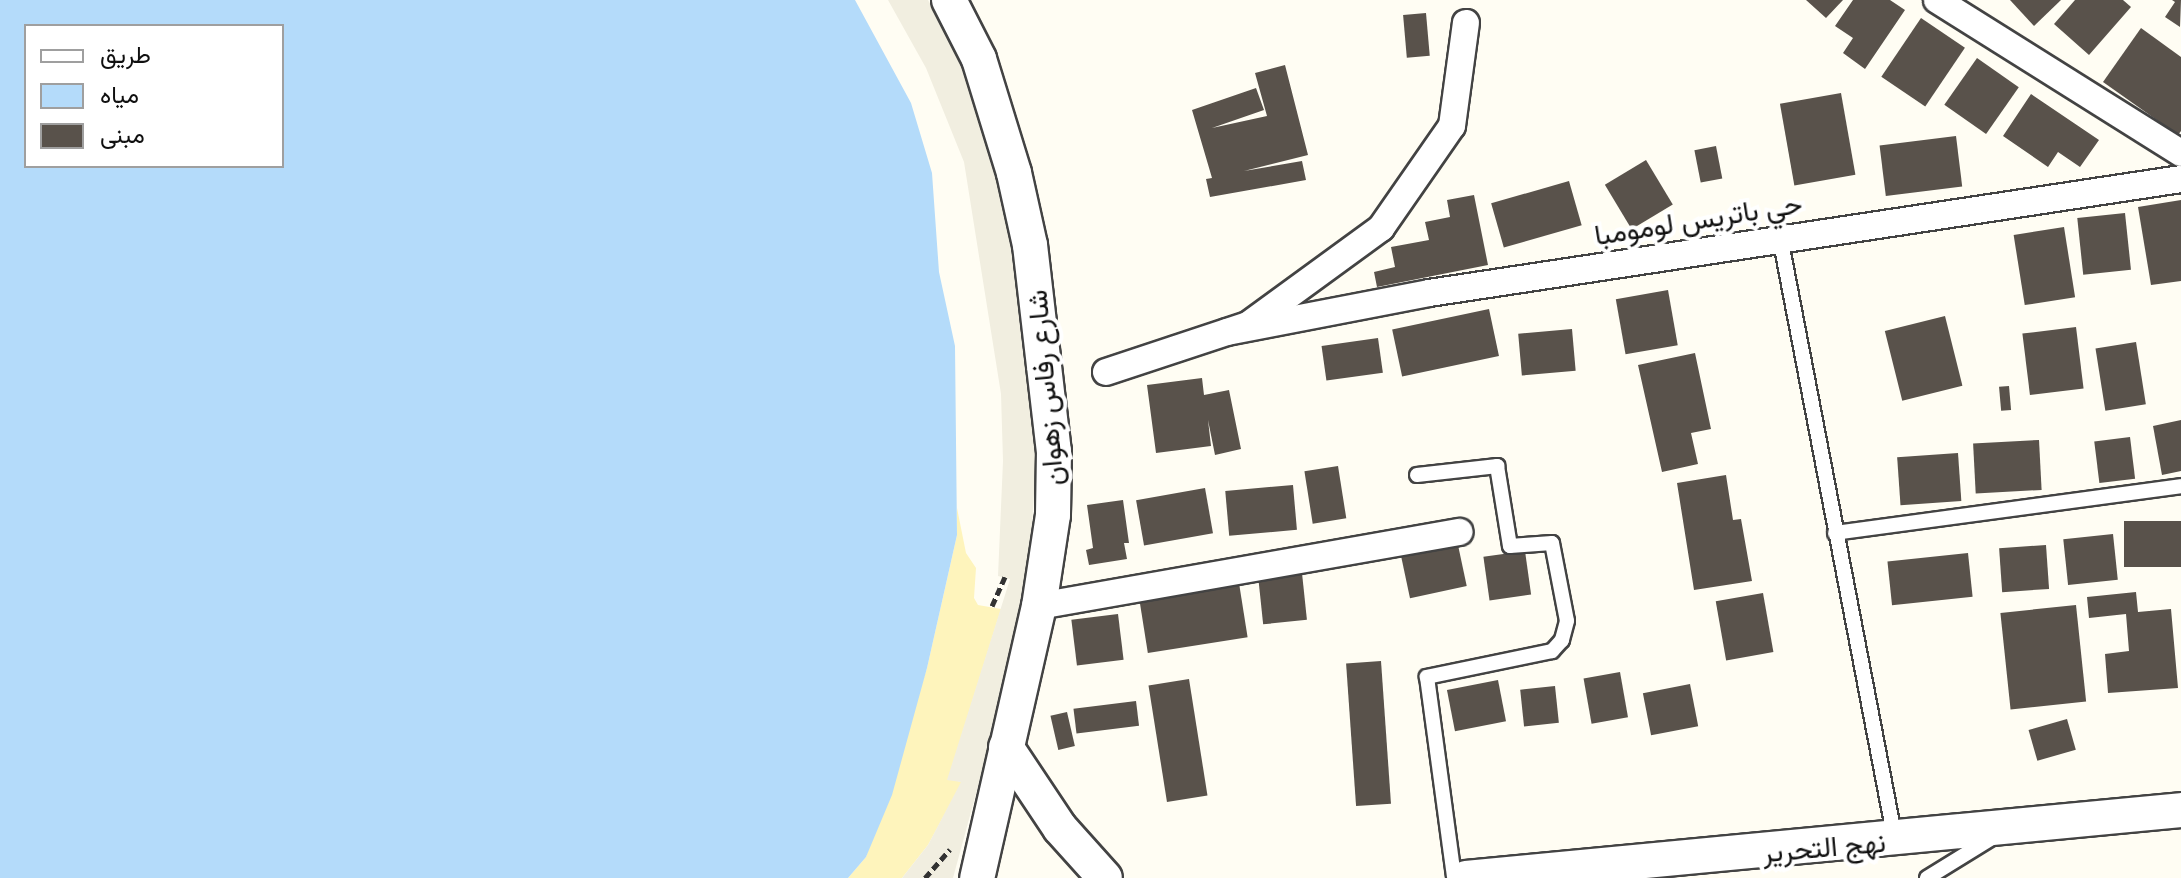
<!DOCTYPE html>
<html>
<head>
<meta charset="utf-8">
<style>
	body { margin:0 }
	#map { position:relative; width:2181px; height:878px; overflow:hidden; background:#fffdf3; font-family:"Noto Serif",Vazirmatn,serif }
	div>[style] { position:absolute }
	.sand>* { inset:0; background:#fef4bc }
	.plaza>* { inset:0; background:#f1eee0 }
	.water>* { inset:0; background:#b4dbfa }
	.building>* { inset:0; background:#59524b; transform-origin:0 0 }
	.path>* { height:5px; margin-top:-2.5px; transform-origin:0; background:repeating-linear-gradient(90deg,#323232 0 8px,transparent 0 12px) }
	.roads { filter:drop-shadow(2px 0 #434343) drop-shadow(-2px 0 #434343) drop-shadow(0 2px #434343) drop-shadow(0 -2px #434343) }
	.service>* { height:14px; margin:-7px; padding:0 7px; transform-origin:7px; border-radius:7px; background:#fff }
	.minor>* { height:26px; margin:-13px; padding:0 13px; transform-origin:13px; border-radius:13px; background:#fff }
	.tertiary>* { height:34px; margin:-17px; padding:0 17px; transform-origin:17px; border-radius:17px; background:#fff }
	span { translate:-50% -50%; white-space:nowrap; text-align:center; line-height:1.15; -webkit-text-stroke:8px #fff; paint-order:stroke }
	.street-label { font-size:28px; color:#101010 }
	.legend { position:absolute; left:24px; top:24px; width:260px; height:144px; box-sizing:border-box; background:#fff; border:2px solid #9f9f9f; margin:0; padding:10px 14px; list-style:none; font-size:24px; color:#101010 }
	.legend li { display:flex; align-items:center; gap:16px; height:40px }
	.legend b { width:40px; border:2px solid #9f9f9f }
</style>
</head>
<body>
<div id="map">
	<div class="sand">
		<div style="clip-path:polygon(957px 508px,966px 553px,976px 568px,974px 598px,978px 605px,1001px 609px,948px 779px,962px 782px,928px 845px,902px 878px,848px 878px,866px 857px,927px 668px,957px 535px)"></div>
	</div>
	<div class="plaza">
		<div style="clip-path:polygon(888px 0,928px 0,970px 76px,1000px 180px,1027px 334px,1037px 451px,1028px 581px,1008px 676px,953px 878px,902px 878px,928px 845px,961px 782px,947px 780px,1010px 579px,998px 576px,1003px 461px,1001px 394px,964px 162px,926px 68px)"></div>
	</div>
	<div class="water">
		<div style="clip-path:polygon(evenodd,0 0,855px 0,911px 103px,932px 173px,939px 272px,955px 346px,957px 535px,927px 668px,892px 795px,866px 857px,848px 878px,0 878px,0 0,26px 26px,282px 26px,282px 166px,26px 166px,26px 26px)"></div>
	</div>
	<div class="building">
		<div style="clip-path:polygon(1806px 0,1843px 0,1826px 18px)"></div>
		<div style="clip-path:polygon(1853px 0,1890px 0,1905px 10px,1865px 69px,1843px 53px,1853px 38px,1835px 26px)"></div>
		<div style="clip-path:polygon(2010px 0,2061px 0,2034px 26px)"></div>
		<div style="clip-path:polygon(2075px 0,2123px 0,2131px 7px,2089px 55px,2054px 24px)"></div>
		<div style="clip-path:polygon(2172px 0,2181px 0,2180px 27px,2165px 17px,2175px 2px)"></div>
		<div style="left:1426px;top:13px;width:43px;height:23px;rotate:85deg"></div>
		<div style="left:1921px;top:18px;width:53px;height:71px;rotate:34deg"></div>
		<div style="clip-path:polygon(2141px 28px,2181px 57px,2181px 131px,2178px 135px,2103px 82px)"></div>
		<div style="left:1977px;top:58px;width:51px;height:57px;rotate:35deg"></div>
		<div style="clip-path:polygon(1285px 65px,1308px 155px,1244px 171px,1302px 161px,1306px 180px,1210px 197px,1206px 179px,1212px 178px,1192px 110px,1256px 88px,1264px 110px,1212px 128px,1267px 116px,1255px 73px)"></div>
		<div style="left:1841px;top:93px;width:83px;height:62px;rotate:80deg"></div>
		<div style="clip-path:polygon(2031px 94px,2099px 140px,2080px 167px,2058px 152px,2048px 167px,2003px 136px)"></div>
		<div style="left:1956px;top:136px;width:51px;height:77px;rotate:83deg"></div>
		<div style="left:1716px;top:146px;width:33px;height:22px;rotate:79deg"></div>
		<div style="left:1646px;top:160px;width:52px;height:48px;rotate:59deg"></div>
		<div style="left:1569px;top:181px;width:46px;height:81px;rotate:74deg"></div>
		<div style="clip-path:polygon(1474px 195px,1488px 265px,1377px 287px,1374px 272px,1395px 267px,1391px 247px,1429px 240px,1425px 222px,1450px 217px,1447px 200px)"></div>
		<div style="clip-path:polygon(2181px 200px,2181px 281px,2151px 285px,2138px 207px)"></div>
		<div style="left:2125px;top:213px;width:57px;height:48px;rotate:84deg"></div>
		<div style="left:2064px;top:227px;width:71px;height:51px;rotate:81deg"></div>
		<div style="left:1668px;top:290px;width:56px;height:53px;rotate:80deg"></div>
		<div style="left:1489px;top:309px;width:48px;height:99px;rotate:78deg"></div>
		<div style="left:1945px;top:316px;width:72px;height:62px;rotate:76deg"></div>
		<div style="left:2076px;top:327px;width:62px;height:54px;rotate:83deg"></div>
		<div style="left:1572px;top:329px;width:42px;height:54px;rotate:85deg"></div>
		<div style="left:1378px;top:338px;width:35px;height:57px;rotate:82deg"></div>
		<div style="left:2136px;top:342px;width:63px;height:41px;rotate:81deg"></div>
		<div style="clip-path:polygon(1695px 353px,1711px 429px,1691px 433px,1698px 464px,1662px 472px,1638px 365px)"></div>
		<div style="clip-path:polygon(1202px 378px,1204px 395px,1229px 390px,1241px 449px,1215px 455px,1208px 420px,1211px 446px,1156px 453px,1147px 385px)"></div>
		<div style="left:2009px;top:386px;width:24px;height:10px;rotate:85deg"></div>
		<div style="clip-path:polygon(2181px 420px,2181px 471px,2162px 475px,2153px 426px)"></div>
		<div style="left:2130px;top:437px;width:42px;height:36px;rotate:83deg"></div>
		<div style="left:2039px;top:440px;width:50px;height:66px;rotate:87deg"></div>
		<div style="left:1958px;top:453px;width:48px;height:61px;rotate:86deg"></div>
		<div style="left:1338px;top:466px;width:53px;height:34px;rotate:81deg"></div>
		<div style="clip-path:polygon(1726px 475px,1733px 520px,1741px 519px,1752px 581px,1694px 590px,1677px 483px)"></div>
		<div style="left:1293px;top:485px;width:45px;height:68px;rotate:85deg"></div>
		<div style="left:1205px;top:488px;width:46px;height:70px;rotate:80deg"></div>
		<div style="clip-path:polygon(1123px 500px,1129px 543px,1124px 543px,1127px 559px,1089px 565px,1086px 550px,1093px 548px,1087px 505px)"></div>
		<div style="left:2181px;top:521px;width:46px;height:57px;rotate:90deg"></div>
		<div style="left:2113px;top:534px;width:46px;height:50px;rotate:84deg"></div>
		<div style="left:1458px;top:545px;width:42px;height:58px;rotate:78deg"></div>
		<div style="left:2046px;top:545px;width:44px;height:47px;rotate:86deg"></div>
		<div style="left:1525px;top:551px;width:44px;height:42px;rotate:82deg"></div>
		<div style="left:1968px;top:553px;width:44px;height:81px;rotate:84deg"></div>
		<div style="left:1302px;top:573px;width:47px;height:44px;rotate:84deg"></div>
		<div style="left:1239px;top:583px;width:55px;height:101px;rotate:81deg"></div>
		<div style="clip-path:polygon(2136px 592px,2138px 612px,2171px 609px,2178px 688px,2108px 693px,2105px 654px,2129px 651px,2126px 614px,2089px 618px,2087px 597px)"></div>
		<div style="left:1763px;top:593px;width:60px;height:48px;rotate:80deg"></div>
		<div style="left:2076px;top:605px;width:97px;height:76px;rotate:84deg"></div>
		<div style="left:1118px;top:614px;width:46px;height:47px;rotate:83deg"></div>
		<div style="left:1381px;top:661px;width:143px;height:35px;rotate:86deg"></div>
		<div style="left:1620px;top:672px;width:46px;height:37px;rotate:80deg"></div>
		<div style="left:1189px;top:679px;width:118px;height:41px;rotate:81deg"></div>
		<div style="left:1498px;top:680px;width:42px;height:52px;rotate:79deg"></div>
		<div style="left:1690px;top:684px;width:43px;height:48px;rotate:79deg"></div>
		<div style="left:1555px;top:686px;width:37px;height:35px;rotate:84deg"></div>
		<div style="left:1136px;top:701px;width:25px;height:63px;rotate:83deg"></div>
		<div style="left:1067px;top:712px;width:35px;height:17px;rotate:77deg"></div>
		<div style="left:2067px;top:719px;width:32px;height:40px;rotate:74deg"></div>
	</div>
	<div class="path">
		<div style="left:992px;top:606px;width:32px;rotate:-66deg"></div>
		<div style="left:925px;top:878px;width:38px;rotate:-49deg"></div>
	</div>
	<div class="roads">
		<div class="service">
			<div style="left:1780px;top:237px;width:613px;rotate:79.19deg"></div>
			<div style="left:1417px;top:475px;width:81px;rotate:-6.4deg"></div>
			<div style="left:1497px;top:466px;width:81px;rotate:80.8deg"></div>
			<div style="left:1510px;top:546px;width:42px;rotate:-4.1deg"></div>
			<div style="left:1552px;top:543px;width:79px;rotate:79.1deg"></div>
			<div style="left:1567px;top:621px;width:20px;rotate:105deg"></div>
			<div style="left:1562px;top:640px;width:15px;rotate:132deg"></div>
			<div style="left:1552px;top:651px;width:128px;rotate:168.3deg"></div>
			<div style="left:1427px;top:677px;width:203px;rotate:82.3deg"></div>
			<div style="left:1835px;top:533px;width:349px;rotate:-7.7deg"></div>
			<div style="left:1927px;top:878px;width:80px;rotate:-31.7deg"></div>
		</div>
		<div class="minor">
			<div style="left:1937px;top:0;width:288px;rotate:32.1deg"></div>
			<div style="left:1227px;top:332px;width:206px;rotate:-10.9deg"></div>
			<div style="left:1429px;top:293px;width:761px;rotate:-8.62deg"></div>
			<div style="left:1106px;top:372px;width:150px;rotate:-18.3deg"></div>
			<div style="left:1248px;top:325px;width:165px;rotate:-36.1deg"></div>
			<div style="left:1381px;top:228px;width:124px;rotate:-55.2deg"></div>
			<div style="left:1452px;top:126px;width:104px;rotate:-82.3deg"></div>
			<div style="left:1039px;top:606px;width:427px;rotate:-10deg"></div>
		</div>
		<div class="tertiary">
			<div style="left:949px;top:0;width:66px;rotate:63deg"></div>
			<div style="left:979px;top:59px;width:119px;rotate:72.9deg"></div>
			<div style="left:1014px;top:173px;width:74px;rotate:77.5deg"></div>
			<div style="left:1030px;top:245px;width:207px;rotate:83.4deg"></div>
			<div style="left:1054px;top:451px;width:64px;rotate:90.9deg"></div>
			<div style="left:1053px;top:515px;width:92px;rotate:98.7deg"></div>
			<div style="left:1039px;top:606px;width:279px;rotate:102.8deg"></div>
			<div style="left:1006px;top:747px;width:97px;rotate:56.3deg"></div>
			<div style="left:1060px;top:828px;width:67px;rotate:48deg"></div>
			<div style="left:1466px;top:878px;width:718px;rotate:-5.43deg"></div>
		</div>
	</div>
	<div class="street-label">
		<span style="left:1698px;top:218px;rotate:-9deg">حي باتريس لومومبا</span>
		<span style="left:1044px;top:388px;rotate:-95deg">شارع رفاس زهوان</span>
		<span style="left:1824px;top:846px;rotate:-5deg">نهج التحرير</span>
	</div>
	<ul class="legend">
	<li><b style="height:10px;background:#fff"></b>طريق</li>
	<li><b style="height:22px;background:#b4dbfa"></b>مياه</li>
	<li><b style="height:22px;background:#59524b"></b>مبنى</li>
	</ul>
</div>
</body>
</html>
